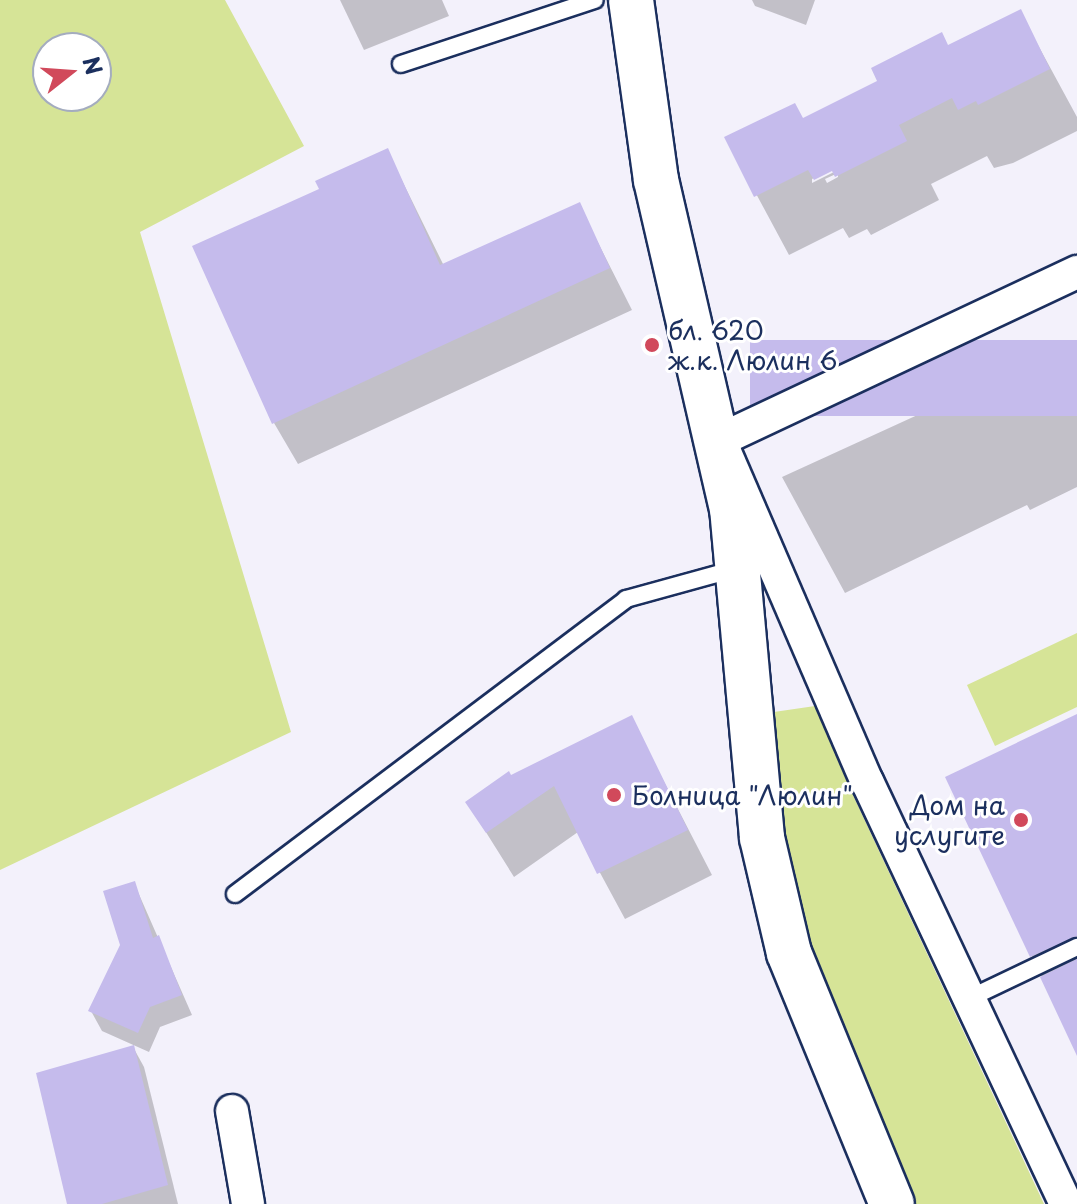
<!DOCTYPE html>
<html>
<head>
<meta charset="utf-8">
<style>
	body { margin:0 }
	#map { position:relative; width:1077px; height:1204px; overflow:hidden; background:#f3f1fb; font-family:"Playpen Sans",sans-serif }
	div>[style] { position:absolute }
	.green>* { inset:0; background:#d6e497 }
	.shadow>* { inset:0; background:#0003 }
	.building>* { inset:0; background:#c5bbec; transform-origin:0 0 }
	.roads { filter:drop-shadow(2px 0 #1b2f5e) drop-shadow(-2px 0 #1b2f5e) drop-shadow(0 2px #1b2f5e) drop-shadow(0 -2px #1b2f5e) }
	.lane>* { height:16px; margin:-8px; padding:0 8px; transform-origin:8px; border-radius:8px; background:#fff }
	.street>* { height:32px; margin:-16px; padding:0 16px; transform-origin:16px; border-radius:16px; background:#fff }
	.secondary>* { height:44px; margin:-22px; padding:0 22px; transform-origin:22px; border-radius:22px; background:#fff }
	.dots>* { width:22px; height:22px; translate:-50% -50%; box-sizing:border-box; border:4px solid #fff; border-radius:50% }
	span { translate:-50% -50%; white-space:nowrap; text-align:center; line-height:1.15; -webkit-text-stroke:6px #fff; paint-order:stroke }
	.poi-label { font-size:26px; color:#1b2f5e }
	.left { translate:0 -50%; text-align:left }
	.right { translate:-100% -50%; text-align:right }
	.north { position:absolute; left:32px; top:32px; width:80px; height:80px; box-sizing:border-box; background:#fff; border:2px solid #a4acbf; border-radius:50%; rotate:73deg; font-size:22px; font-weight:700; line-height:32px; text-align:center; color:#1b2f5e }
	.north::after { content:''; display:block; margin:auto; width:28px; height:36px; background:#d1495b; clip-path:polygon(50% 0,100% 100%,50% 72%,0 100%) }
</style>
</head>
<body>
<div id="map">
	<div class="green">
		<div style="clip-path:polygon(evenodd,0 0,225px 0,304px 146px,140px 232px,291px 732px,0 870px,0 0,96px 48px,96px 96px,48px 96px,48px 48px,96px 48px)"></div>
		<div style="clip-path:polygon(1077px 633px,1077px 707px,995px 746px,967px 685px)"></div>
		<div style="clip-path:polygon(815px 706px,852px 793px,1044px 1204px,913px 1204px,804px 950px,777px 837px,767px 713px)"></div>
	</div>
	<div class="shadow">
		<div style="clip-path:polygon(340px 0,442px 0,449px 16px,364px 50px)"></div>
		<div style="clip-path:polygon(752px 0,815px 0,806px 25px,755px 6px)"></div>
		<div style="clip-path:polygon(evenodd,1020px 12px,1077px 117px,1077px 131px,1013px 163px,994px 168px,987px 156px,931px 184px,939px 200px,871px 235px,867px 229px,849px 238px,843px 228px,789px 255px,726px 138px,803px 120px,1020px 12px,840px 165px,842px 168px,812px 183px,812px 179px,840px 165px,1020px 12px,838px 173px,838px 177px,827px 183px,825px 179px,838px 173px)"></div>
		<div style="clip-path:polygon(387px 150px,444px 266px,579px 205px,632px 310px,298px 464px,274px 423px,322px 190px)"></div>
		<div style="clip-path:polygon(1077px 342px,1077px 487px,1030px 510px,1027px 505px,845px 593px,782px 477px)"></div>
		<div style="clip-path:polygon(1077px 717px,1077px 1051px,948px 778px)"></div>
		<div style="clip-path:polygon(631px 718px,712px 875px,625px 919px,578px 832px,514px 877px,467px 802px)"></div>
		<div style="clip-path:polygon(134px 883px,192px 1015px,160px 1027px,149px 1052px,102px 1031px,91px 1011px,122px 945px)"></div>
		<div style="clip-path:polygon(133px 1047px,144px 1067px,178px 1204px,70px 1204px)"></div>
	</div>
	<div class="building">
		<div style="clip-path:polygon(1021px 9px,1050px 69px,978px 105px,976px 101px,958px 110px,952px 98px,899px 125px,907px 141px,835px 177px,832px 171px,814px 180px,808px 170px,754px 197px,724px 137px,795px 103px,803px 118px,877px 81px,871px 68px,942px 32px,948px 45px)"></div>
		<div style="clip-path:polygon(388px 148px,440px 265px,580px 202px,610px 268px,272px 424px,192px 246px,319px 189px,315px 181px)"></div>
		<div style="left:1077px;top:340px;width:76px;height:327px;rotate:90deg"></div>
		<div style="clip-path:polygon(1077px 714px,1077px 936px,1030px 957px,945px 777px)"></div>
		<div style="clip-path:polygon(632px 715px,688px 830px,597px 874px,554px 786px,486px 833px,465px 802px,509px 771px,511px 775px)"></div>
		<div style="clip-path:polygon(135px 881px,153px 938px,159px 935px,182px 995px,150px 1007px,138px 1033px,88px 1011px,120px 945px,103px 891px)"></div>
		<div style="clip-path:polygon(1077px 959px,1077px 1056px,1040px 977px)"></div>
		<div style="clip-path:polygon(134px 1045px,168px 1185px,102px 1204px,67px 1204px,36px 1073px)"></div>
	</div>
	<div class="roads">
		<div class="lane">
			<div style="left:401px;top:64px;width:204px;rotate:-18.3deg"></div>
			<div style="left:235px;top:894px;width:490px;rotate:-37deg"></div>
			<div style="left:626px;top:599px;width:113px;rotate:-15.4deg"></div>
			<div style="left:970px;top:998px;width:119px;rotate:-25.5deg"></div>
		</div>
		<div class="street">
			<div style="left:232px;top:1111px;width:94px;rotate:80.2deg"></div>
			<div style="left:1066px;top:1204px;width:467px;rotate:-115.2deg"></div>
			<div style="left:867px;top:782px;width:372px;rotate:-113.3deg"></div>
			<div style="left:720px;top:440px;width:395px;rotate:-25.2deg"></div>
		</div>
		<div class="secondary">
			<div style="left:631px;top:0;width:182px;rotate:82.1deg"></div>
			<div style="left:656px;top:180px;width:337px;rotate:77deg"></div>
			<div style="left:732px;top:508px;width:331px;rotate:84.8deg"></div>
			<div style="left:762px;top:838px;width:118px;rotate:76.8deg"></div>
			<div style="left:789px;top:953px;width:271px;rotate:67.7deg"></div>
		</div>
	</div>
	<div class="dots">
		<div style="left:652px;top:345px;background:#d1495b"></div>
		<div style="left:614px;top:795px;background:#d1495b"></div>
		<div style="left:1021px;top:820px;background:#d1495b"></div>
	</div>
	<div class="poi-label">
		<span class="left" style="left:668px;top:345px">бл. 620<br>ж.к. Люлин 6</span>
		<span class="left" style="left:632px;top:795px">Болница "Люлин"</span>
		<span class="right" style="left:1005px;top:820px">Дом на<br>услугите</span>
	</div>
	<div class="north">N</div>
</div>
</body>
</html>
